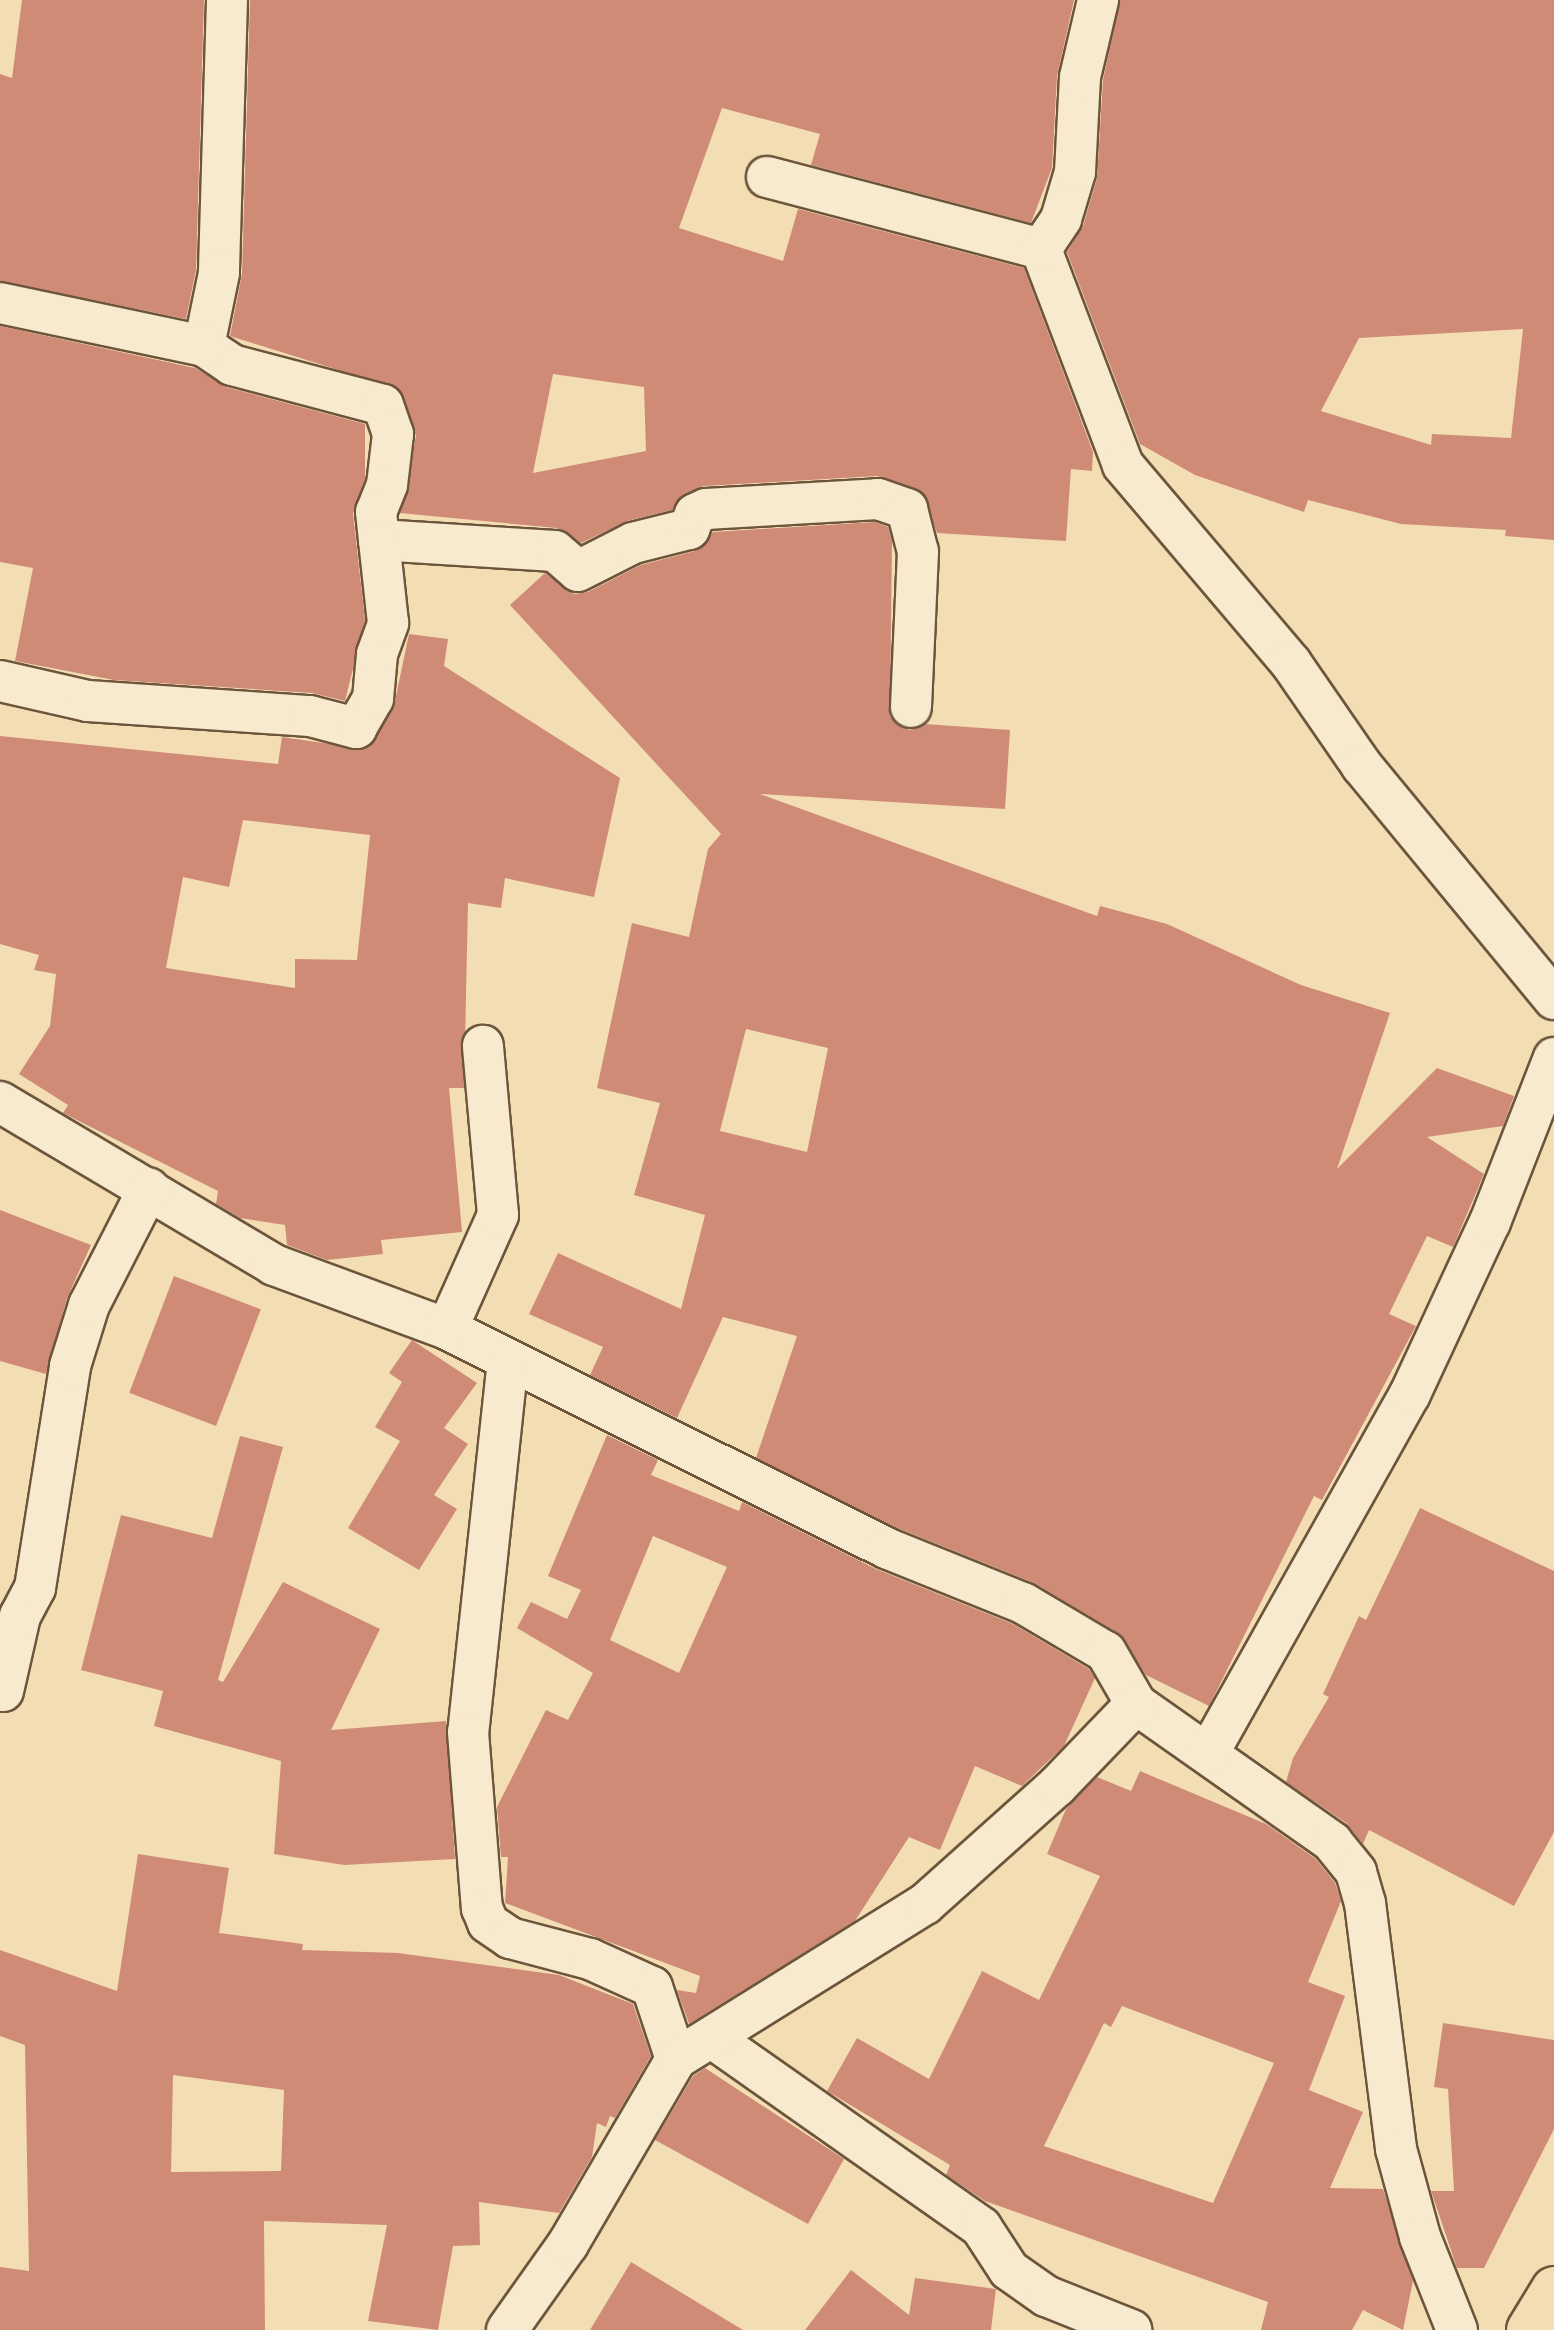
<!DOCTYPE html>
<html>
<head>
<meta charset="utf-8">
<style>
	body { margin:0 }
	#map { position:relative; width:1554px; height:2330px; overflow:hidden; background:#f3deb4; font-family:"Libre Bodoni",serif }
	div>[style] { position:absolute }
	.building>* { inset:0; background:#d08b77; transform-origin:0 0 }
	.roads { filter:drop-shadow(2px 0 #6d553c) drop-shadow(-2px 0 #6d553c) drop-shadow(0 2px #6d553c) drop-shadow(0 -2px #6d553c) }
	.street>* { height:40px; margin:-20px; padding:0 20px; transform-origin:20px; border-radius:20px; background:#f7eace }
	.highway>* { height:44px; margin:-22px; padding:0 22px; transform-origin:22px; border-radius:22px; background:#f3deb4 }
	span { translate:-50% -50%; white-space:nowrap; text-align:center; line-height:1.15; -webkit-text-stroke:6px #f7eace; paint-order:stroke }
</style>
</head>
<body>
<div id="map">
	<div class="building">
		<div style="clip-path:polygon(22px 0,204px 0,196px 270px,186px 319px,0 281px,0 74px,12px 78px)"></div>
		<div style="clip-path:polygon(evenodd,250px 0,1074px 0,1057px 76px,1052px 168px,1031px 223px,811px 165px,820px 134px,722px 108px,679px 228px,783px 261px,798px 209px,1024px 268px,1093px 452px,1092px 471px,1071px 469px,1066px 541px,937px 533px,923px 493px,877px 476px,704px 486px,685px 494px,672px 510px,627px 521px,581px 543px,556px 528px,400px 513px,416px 436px,399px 389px,230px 336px,242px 274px,250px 0,553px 374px,644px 387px,646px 451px,533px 473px,553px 374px)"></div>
		<div style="clip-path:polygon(evenodd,1120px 0,1554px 0,1554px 540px,1505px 536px,1506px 530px,1401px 524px,1308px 500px,1304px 512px,1195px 475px,1140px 444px,1067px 252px,1083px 226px,1097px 178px,1103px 80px,1120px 0,1523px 329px,1511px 438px,1432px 434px,1431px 445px,1321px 411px,1359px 338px,1523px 329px)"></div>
		<div style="clip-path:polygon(0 326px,195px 368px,226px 387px,365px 424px,365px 479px,353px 514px,365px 620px,345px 701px,312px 693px,114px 680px,15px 661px,33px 568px,0 562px)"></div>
		<div style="clip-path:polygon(evenodd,875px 522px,888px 527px,892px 541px,890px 717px,909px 730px,925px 724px,1010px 730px,1005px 809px,760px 794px,1097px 916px,1100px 906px,1167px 924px,1301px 985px,1390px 1013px,1337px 1169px,1437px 1068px,1514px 1096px,1503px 1126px,1427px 1137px,1484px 1174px,1453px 1247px,1427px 1236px,1389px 1314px,1416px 1326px,1322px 1500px,1314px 1496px,1209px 1706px,1146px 1675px,1118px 1633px,1034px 1583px,895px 1527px,756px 1458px,797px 1336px,723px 1317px,677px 1418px,590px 1375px,603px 1347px,529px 1314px,558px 1253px,681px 1309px,705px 1215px,634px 1195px,660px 1103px,597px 1088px,632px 923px,689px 937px,708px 849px,721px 834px,510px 605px,545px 573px,574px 594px,588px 592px,641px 565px,695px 551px,713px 532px,875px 522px,746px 1029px,828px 1048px,807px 1152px,720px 1131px,746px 1029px)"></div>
		<div style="clip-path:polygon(evenodd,409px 634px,448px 639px,444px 666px,620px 778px,594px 897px,505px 878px,501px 908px,468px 903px,464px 1088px,449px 1088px,462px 1232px,381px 1240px,383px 1254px,327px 1260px,287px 1245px,285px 1225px,240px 1218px,216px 1204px,218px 1191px,63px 1113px,68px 1105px,19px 1074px,50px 1026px,56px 974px,34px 970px,39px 955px,0 944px,0 736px,278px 764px,282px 737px,364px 749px,393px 710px,409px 634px,243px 820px,370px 835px,357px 960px,295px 959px,295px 988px,166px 968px,183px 877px,229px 887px,243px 820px)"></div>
		<div style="clip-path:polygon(0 1210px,91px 1245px,67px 1298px,46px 1374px,0 1361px)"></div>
		<div style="left:174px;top:1276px;width:93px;height:125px;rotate:21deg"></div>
		<div style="clip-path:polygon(412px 1340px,477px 1383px,444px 1428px,468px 1444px,434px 1495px,457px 1509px,419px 1570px,348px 1528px,400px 1441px,375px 1427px,402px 1382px,389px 1373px)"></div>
		<div style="clip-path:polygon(evenodd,607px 1435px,658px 1460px,651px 1475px,739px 1511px,742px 1502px,876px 1569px,1013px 1624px,1089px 1669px,1095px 1678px,1064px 1746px,1022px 1786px,975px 1766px,940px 1850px,909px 1837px,855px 1921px,689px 2024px,677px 1990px,696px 1993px,700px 1976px,505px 1903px,508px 1857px,501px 1857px,497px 1807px,546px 1710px,568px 1720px,593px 1673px,517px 1628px,531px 1602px,567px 1619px,581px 1590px,548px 1576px,607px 1435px,653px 1536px,727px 1567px,679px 1673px,610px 1640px,653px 1536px)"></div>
		<div style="clip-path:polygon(240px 1436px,283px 1447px,218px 1680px,223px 1682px,283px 1582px,380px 1629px,331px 1730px,446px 1721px,455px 1859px,344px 1865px,274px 1854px,281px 1761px,154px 1726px,163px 1691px,81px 1670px,121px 1515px,212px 1538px)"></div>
		<div style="clip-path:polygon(1420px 1508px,1554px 1571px,1554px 1832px,1514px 1906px,1369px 1830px,1363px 1844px,1346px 1823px,1286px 1782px,1293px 1758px,1329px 1697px,1323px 1694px,1359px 1616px,1366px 1620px)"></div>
		<div style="clip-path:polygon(evenodd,1140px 1771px,1266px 1824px,1316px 1859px,1335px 1883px,1341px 1901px,1308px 1982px,1345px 1996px,1309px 2090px,1363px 2112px,1330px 2188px,1383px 2189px,1413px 2281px,1403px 2330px,1363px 2310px,1352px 2330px,1261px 2330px,1268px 2302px,985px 2201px,946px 2175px,950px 2165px,827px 2091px,857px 2038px,929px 2079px,982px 1971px,1039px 2000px,1100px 1876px,1047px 1854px,1066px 1809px,1097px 1777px,1131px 1791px,1140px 1771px,1122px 2006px,1274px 2063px,1213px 2203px,1044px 2146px,1104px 2023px,1111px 2027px,1122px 2006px)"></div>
		<div style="clip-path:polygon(evenodd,138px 1854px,229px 1868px,219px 1933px,303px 1944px,302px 1950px,398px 1953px,559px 1975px,633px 2004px,651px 2056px,615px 2118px,610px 2116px,606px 2127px,597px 2123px,592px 2157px,559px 2213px,479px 2202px,480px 2245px,453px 2246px,438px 2330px,368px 2321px,387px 2225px,264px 2221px,265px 2330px,0 2330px,0 2267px,29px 2271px,25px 2045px,0 2036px,0 1950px,117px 1991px,138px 1854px,173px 2075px,284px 2090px,281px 2171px,171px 2172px,173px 2075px)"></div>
		<div style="clip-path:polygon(1443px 2023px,1554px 2040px,1554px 2129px,1484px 2268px,1457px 2268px,1431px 2191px,1454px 2191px,1448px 2089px,1434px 2087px)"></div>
		<div style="clip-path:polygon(705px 2068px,844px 2159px,808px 2224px,655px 2140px,693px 2076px)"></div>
		<div style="clip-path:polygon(631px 2262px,743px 2330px,590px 2330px)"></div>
		<div style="clip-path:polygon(851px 2270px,909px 2315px,915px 2278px,996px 2289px,991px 2330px,805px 2330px)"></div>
	</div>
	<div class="roads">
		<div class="street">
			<div style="left:227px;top:0;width:273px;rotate:91.7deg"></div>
			<div style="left:219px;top:273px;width:75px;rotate:101.6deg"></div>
			<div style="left:204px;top:346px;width:34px;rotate:34deg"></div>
			<div style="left:232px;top:365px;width:156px;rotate:14.8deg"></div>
			<div style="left:383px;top:405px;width:31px;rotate:71deg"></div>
			<div style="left:393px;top:434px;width:51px;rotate:96.7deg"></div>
			<div style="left:387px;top:485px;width:29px;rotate:112deg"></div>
			<div style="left:376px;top:512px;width:28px;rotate:84deg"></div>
			<div style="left:379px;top:540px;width:176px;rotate:3.6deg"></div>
			<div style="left:555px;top:551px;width:30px;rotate:41deg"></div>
			<div style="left:578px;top:571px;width:62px;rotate:-27deg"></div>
			<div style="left:633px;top:543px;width:58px;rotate:-14deg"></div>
			<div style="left:689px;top:529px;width:16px;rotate:-68deg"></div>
			<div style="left:695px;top:514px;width:12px;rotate:-24deg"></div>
			<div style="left:706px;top:509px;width:172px;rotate:-3.3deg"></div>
			<div style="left:878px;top:499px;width:31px;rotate:19deg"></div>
			<div style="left:907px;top:509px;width:44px;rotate:75.7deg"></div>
			<div style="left:918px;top:552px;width:155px;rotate:92.6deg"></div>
			<div style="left:767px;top:177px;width:283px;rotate:14.7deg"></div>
			<div style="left:1041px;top:249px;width:231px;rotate:69.2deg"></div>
			<div style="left:1123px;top:465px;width:260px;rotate:49.7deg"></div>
			<div style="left:1291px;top:663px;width:125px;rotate:55.4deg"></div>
			<div style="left:1362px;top:766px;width:302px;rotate:50.5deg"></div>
			<div style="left:1041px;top:249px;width:36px;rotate:-56deg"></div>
			<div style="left:1061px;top:219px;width:49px;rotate:-73.4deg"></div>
			<div style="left:1075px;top:172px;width:95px;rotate:-87deg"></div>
			<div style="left:1080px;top:77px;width:79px;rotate:-76.8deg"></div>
			<div style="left:0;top:303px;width:208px;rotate:11.9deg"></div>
			<div style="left:0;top:681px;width:90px;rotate:12.8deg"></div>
			<div style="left:88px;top:701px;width:223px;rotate:3.9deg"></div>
			<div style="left:310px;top:716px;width:48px;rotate:14.6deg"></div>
			<div style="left:356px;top:728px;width:34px;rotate:-60deg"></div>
			<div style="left:373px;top:699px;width:45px;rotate:-84.9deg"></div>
			<div style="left:377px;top:654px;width:33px;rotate:-70deg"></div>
			<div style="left:388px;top:623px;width:83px;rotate:-96.2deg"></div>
			<div style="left:0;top:1102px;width:319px;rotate:30.7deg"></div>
			<div style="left:274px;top:1265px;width:184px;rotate:20.3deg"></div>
			<div style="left:447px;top:1329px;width:491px;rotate:26.5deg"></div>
			<div style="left:886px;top:1548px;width:148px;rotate:21.9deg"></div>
			<div style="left:1023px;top:1603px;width:96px;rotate:30.6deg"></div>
			<div style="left:1106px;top:1652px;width:60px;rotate:60deg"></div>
			<div style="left:1136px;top:1704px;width:240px;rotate:35.1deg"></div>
			<div style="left:1332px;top:1842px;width:38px;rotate:51deg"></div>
			<div style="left:1356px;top:1872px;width:32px;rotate:74deg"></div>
			<div style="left:1365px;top:1903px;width:248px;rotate:82.8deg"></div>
			<div style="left:1396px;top:2149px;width:91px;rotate:74.7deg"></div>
			<div style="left:1420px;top:2237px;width:100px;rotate:68.3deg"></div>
			<div style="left:447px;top:1329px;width:125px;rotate:-65.9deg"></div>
			<div style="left:498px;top:1215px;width:170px;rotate:-95.1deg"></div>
			<div style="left:508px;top:1360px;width:374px;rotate:96.1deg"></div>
			<div style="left:468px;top:1732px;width:177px;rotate:85.5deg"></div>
			<div style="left:482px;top:1908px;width:16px;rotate:68deg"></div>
			<div style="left:488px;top:1923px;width:27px;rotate:34deg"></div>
			<div style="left:510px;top:1938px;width:83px;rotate:14.7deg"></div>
			<div style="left:590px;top:1959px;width:68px;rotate:24.3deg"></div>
			<div style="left:652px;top:1987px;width:76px;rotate:71.6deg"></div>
			<div style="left:3px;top:1691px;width:77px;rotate:-77.2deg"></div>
			<div style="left:20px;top:1616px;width:32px;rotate:-62deg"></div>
			<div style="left:35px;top:1588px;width:225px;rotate:-81deg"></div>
			<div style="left:70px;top:1366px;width:64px;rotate:-72.7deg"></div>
			<div style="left:89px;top:1305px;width:131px;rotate:-62.9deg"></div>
			<div style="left:1209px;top:1752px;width:411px;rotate:-60.7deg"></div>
			<div style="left:1410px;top:1394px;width:190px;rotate:-65.1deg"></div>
			<div style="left:1490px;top:1222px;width:176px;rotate:-68.7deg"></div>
			<div style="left:712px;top:2038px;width:329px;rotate:35.1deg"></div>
			<div style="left:981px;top:2227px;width:51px;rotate:56.9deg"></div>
			<div style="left:1009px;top:2270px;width:45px;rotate:35.1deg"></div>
			<div style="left:1046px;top:2296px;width:92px;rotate:21.8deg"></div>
			<div style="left:507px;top:2330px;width:105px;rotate:-54.7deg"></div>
			<div style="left:568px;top:2244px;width:214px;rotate:-59.7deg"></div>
			<div style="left:676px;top:2059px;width:293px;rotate:-31.9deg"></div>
			<div style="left:925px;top:1904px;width:177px;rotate:-41.8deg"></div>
			<div style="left:1057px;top:1786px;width:114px;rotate:-46.1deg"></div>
		</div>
		<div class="highway">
			<div style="left:1529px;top:2330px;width:48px;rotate:-58.6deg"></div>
		</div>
	</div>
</div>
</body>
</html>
